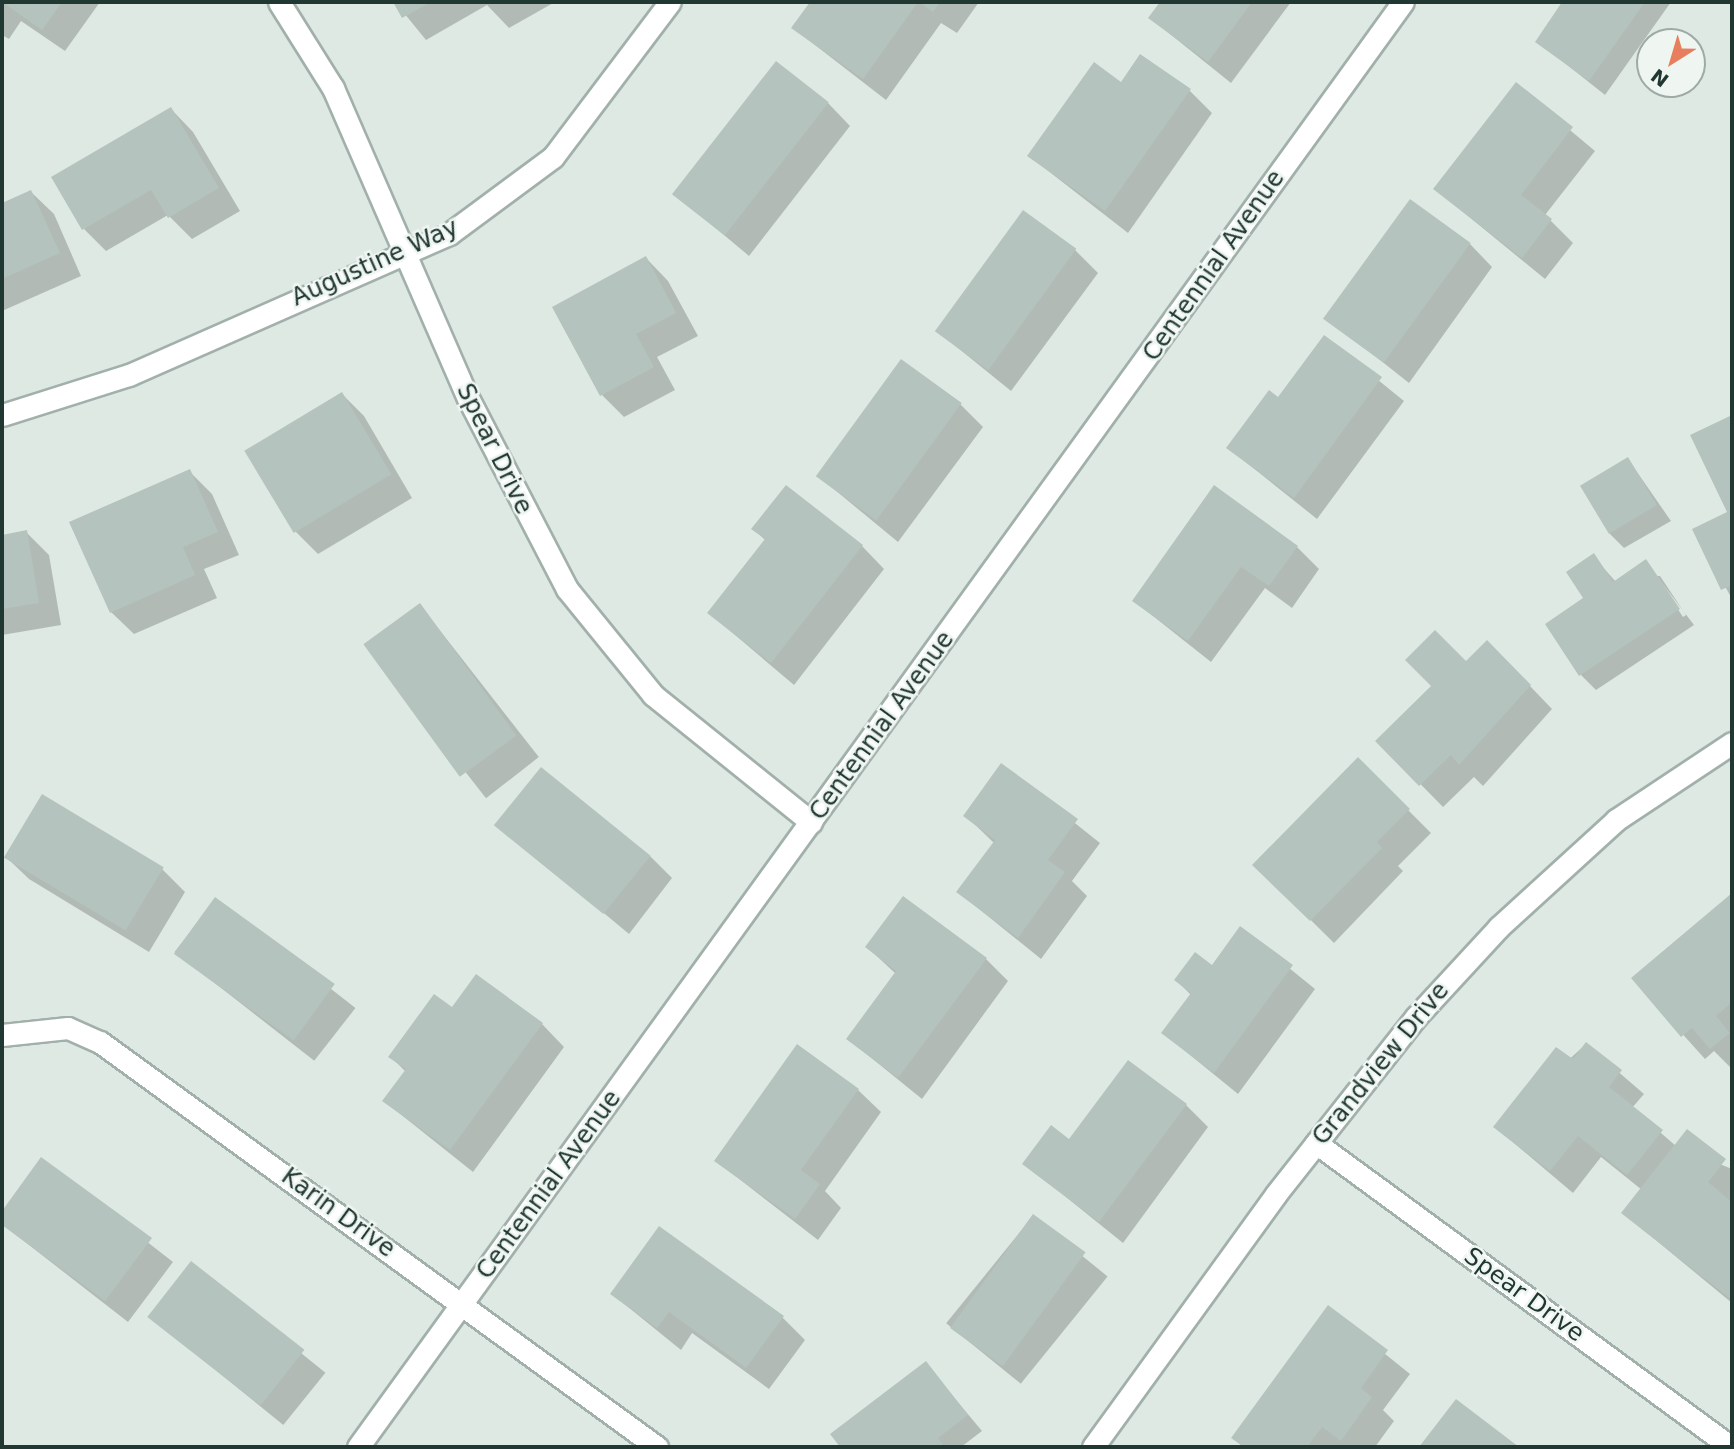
<!DOCTYPE html>
<html>
<head>
<meta charset="utf-8">
<style>
	body { margin:0 }
	#map { position:relative; width:1734px; height:1449px; overflow:hidden; background:#dfe9e4; font-family:"DejaVu Sans",sans-serif }
	div>[style] { position:absolute }
	.shadow>* { inset:0; background:#0003; transform-origin:0 0 }
	.building>* { inset:0; background:#b4c3bd; transform-origin:0 0 }
	.roads { filter:drop-shadow(2px 0 #a2b0ab) drop-shadow(-2px 0 #a2b0ab) drop-shadow(0 2px #a2b0ab) drop-shadow(0 -2px #a2b0ab) }
	.minor>* { height:21px; margin:-10.5px; padding:0 10.5px; transform-origin:10.5px; border-radius:10.5px; background:#fff }
	span { translate:-50% -50%; white-space:nowrap; text-align:center; line-height:1.15; -webkit-text-stroke:5px #eff6f2; paint-order:stroke }
	.street-label { font-size:24px; color:#213731 }
	.frame { position:absolute; inset:0; border:4px solid #213731; pointer-events:none }
	.north { position:absolute; left:1636px; top:28px; width:70px; height:70px; box-sizing:border-box; background:#eff6f2; border:2px solid #9daaa5; border-radius:50%; rotate:217deg; font-size:19px; font-weight:700; line-height:28px; text-align:center; color:#213731 }
	.north::after { content:''; display:block; margin:auto; width:24px; height:32px; background:#e77f5e; clip-path:polygon(50% 0,100% 100%,50% 72%,0 100%) }
</style>
</head>
<body>
<div id="map">
	<div class="shadow">
		<div style="clip-path:polygon(2px 2px,100px 2px,65px 51px,21px 21px,9px 39px,2px 35px)"></div>
		<div style="clip-path:polygon(395px 2px,555px 2px,509px 28px,487px 5px,426px 40px)"></div>
		<div style="clip-path:polygon(812px 2px,979px 2px,957px 33px,941px 23px,886px 100px,793px 28px)"></div>
		<div style="clip-path:polygon(1162px 2px,1291px 2px,1231px 83px,1150px 18px)"></div>
		<div style="clip-path:polygon(1565px 2px,1671px 2px,1605px 95px,1537px 41px)"></div>
		<div style="clip-path:polygon(1121px 84px,1190px 91px,1212px 113px,1128px 233px,1029px 156px)"></div>
		<div style="clip-path:polygon(1516px 85px,1595px 151px,1545px 215px,1573px 243px,1545px 279px,1435px 189px)"></div>
		<div style="clip-path:polygon(828px 103px,850px 126px,749px 256px,675px 194px)"></div>
		<div style="clip-path:polygon(171px 109px,193px 132px,240px 211px,192px 239px,168px 215px,106px 251px,84px 229px)"></div>
		<div style="clip-path:polygon(31px 192px,54px 214px,81px 276px,2px 311px,2px 205px)"></div>
		<div style="clip-path:polygon(1470px 244px,1492px 267px,1409px 383px,1327px 318px)"></div>
		<div style="clip-path:polygon(1075px 250px,1098px 273px,1011px 391px,937px 331px)"></div>
		<div style="clip-path:polygon(646px 258px,668px 281px,698px 336px,657px 357px,675px 390px,624px 417px,602px 395px)"></div>
		<div style="clip-path:polygon(1325px 337px,1404px 401px,1317px 519px,1228px 448px,1278px 400px)"></div>
		<div style="clip-path:polygon(342px 394px,364px 416px,412px 498px,318px 554px,295px 531px)"></div>
		<div style="clip-path:polygon(960px 404px,983px 427px,898px 542px,818px 476px)"></div>
		<div style="clip-path:polygon(1732px 417px,1732px 599px,1694px 530px,1729px 513px,1692px 436px)"></div>
		<div style="clip-path:polygon(1628px 459px,1671px 521px,1624px 548px,1609px 533px)"></div>
		<div style="clip-path:polygon(189px 471px,212px 494px,239px 555px,204px 569px,217px 598px,134px 634px,111px 612px)"></div>
		<div style="clip-path:polygon(754px 529px,862px 546px,884px 569px,794px 685px,709px 613px,766px 541px)"></div>
		<div style="clip-path:polygon(26px 532px,49px 555px,61px 625px,2px 635px,2px 537px)"></div>
		<div style="clip-path:polygon(1297px 547px,1319px 569px,1292px 608px,1265px 588px,1211px 662px,1134px 601px)"></div>
		<div style="clip-path:polygon(evenodd,1593px 556px,1616px 582px,1646px 562px,1694px 625px,1596px 690px,1581px 675px,1593px 556px,1656px 576px,1660px 576px,1686px 615px,1683px 617px,1656px 576px)"></div>
		<div style="left:420px;top:605px;width:193px;height:67px;rotate:52deg"></div>
		<div style="clip-path:polygon(1466px 664px,1510px 665px,1552px 709px,1483px 786px,1474px 777px,1443px 807px,1378px 741px)"></div>
		<div style="clip-path:polygon(1358px 760px,1431px 833px,1398px 866px,1403px 871px,1334px 943px,1255px 865px)"></div>
		<div style="clip-path:polygon(1002px 765px,1100px 843px,1072px 881px,1087px 896px,1041px 959px,958px 892px,994px 843px,965px 815px)"></div>
		<div style="clip-path:polygon(43px 797px,162px 869px,185px 892px,149px 952px,29px 879px,6px 857px)"></div>
		<div style="clip-path:polygon(498px 825px,650px 856px,672px 878px,629px 934px)"></div>
		<div style="clip-path:polygon(1732px 895px,1732px 1069px,1714px 1051px,1705px 1059px,1633px 979px)"></div>
		<div style="left:216px;top:899px;width:177px;height:67px;rotate:38deg"></div>
		<div style="clip-path:polygon(1241px 929px,1315px 989px,1238px 1094px,1163px 1033px,1192px 996px,1176px 980px,1212px 967px)"></div>
		<div style="clip-path:polygon(867px 947px,986px 959px,1008px 981px,922px 1099px,848px 1039px,896px 974px)"></div>
		<div style="clip-path:polygon(452px 1009px,542px 1024px,564px 1047px,473px 1172px,384px 1101px,406px 1072px,391px 1057px)"></div>
		<div style="clip-path:polygon(1586px 1044px,1644px 1094px,1632px 1108px,1676px 1146px,1732px 1169px,1732px 1303px,1623px 1213px,1642px 1190px,1601px 1157px,1573px 1193px,1495px 1127px)"></div>
		<div style="clip-path:polygon(858px 1090px,881px 1112px,825px 1191px,841px 1208px,818px 1240px,716px 1161px)"></div>
		<div style="clip-path:polygon(1186px 1105px,1208px 1127px,1123px 1243px,1025px 1164px,1070px 1141px)"></div>
		<div style="clip-path:polygon(42px 1160px,173px 1262px,128px 1322px,2px 1224px,2px 1214px)"></div>
		<div style="left:1033px;top:1216px;width:96px;height:138px;rotate:39deg"></div>
		<div style="left:191px;top:1264px;width:173px;height:67px;rotate:39deg"></div>
		<div style="clip-path:polygon(612px 1294px,782px 1317px,805px 1340px,769px 1389px,692px 1333px,681px 1350px)"></div>
		<div style="clip-path:polygon(1328px 1308px,1410px 1374px,1383px 1410px,1394px 1421px,1375px 1447px,1243px 1447px,1233px 1438px)"></div>
		<div style="clip-path:polygon(926px 1364px,982px 1431px,961px 1447px,842px 1447px,833px 1435px)"></div>
	</div>
	<div class="building">
		<div style="clip-path:polygon(2px 2px,62px 2px,42px 30px)"></div>
		<div style="clip-path:polygon(393px 2px,431px 2px,402px 18px)"></div>
		<div style="clip-path:polygon(810px 2px,918px 2px,863px 79px,791px 28px)"></div>
		<div style="clip-path:polygon(919px 2px,940px 2px,933px 12px)"></div>
		<div style="clip-path:polygon(1160px 2px,1252px 2px,1208px 62px,1148px 18px)"></div>
		<div style="clip-path:polygon(1562px 2px,1645px 2px,1589px 81px,1535px 42px)"></div>
		<div style="clip-path:polygon(1140px 54px,1191px 89px,1105px 211px,1027px 156px,1094px 62px,1121px 82px)"></div>
		<div style="left:776px;top:61px;width:67px;height:169px;rotate:38deg"></div>
		<div style="clip-path:polygon(1516px 82px,1573px 127px,1521px 195px,1552px 219px,1522px 258px,1433px 189px)"></div>
		<div style="clip-path:polygon(171px 107px,219px 188px,168px 218px,151px 190px,82px 230px,51px 177px)"></div>
		<div style="clip-path:polygon(31px 190px,60px 253px,2px 279px,2px 203px)"></div>
		<div style="left:1410px;top:199px;width:75px;height:148px;rotate:36deg"></div>
		<div style="left:1023px;top:210px;width:66px;height:150px;rotate:36deg"></div>
		<div style="clip-path:polygon(646px 256px,676px 313px,636px 334px,654px 367px,600px 396px,552px 307px)"></div>
		<div style="clip-path:polygon(1324px 335px,1382px 377px,1294px 498px,1226px 448px,1269px 390px,1278px 397px)"></div>
		<div style="left:901px;top:359px;width:75px;height:145px;rotate:36deg"></div>
		<div style="left:342px;top:392px;width:96px;height:114px;rotate:59deg"></div>
		<div style="clip-path:polygon(1732px 415px,1732px 585px,1721px 590px,1692px 529px,1727px 512px,1690px 435px)"></div>
		<div style="left:1628px;top:457px;width:56px;height:56px;rotate:59deg"></div>
		<div style="clip-path:polygon(190px 469px,218px 532px,183px 547px,195px 575px,110px 613px,69px 522px)"></div>
		<div style="clip-path:polygon(786px 485px,863px 545px,771px 663px,707px 613px,765px 539px,751px 529px)"></div>
		<div style="clip-path:polygon(1214px 485px,1298px 546px,1269px 586px,1241px 567px,1188px 641px,1132px 601px)"></div>
		<div style="clip-path:polygon(27px 530px,39px 603px,2px 609px,2px 535px)"></div>
		<div style="clip-path:polygon(1594px 553px,1613px 582px,1646px 559px,1680px 609px,1579px 676px,1545px 624px,1583px 598px,1566px 572px)"></div>
		<div style="left:420px;top:603px;width:164px;height:70px;rotate:54deg"></div>
		<div style="clip-path:polygon(1435px 630px,1466px 661px,1487px 640px,1531px 685px,1459px 765px,1451px 755px,1419px 786px,1375px 741px,1431px 686px,1405px 660px)"></div>
		<div style="clip-path:polygon(1358px 757px,1410px 809px,1377px 842px,1382px 848px,1310px 921px,1252px 865px)"></div>
		<div style="clip-path:polygon(1001px 763px,1078px 819px,1048px 860px,1065px 872px,1018px 938px,956px 892px,995px 840px,963px 816px)"></div>
		<div style="left:541px;top:767px;width:141px;height:75px;rotate:39deg"></div>
		<div style="left:42px;top:794px;width:142px;height:74px;rotate:31deg"></div>
		<div style="clip-path:polygon(1732px 893px,1732px 1002px,1716px 1016px,1730px 1033px,1710px 1049px,1692px 1028px,1681px 1037px,1631px 978px)"></div>
		<div style="clip-path:polygon(903px 896px,987px 958px,898px 1078px,846px 1039px,896px 971px,865px 947px)"></div>
		<div style="left:215px;top:897px;width:148px;height:70px;rotate:36deg"></div>
		<div style="clip-path:polygon(1240px 926px,1293px 965px,1214px 1073px,1161px 1033px,1191px 993px,1174px 980px,1195px 952px,1212px 965px)"></div>
		<div style="clip-path:polygon(476px 974px,543px 1023px,450px 1150px,382px 1101px,406px 1069px,388px 1057px,434px 994px,452px 1007px)"></div>
		<div style="clip-path:polygon(1586px 1042px,1622px 1070px,1609px 1087px,1663px 1130px,1627px 1175px,1578px 1136px,1550px 1171px,1493px 1127px,1556px 1047px,1573px 1059px)"></div>
		<div style="clip-path:polygon(797px 1044px,859px 1089px,801px 1170px,820px 1184px,795px 1219px,714px 1161px)"></div>
		<div style="clip-path:polygon(1128px 1060px,1187px 1104px,1099px 1222px,1022px 1164px,1051px 1125px,1069px 1139px)"></div>
		<div style="clip-path:polygon(1687px 1129px,1726px 1159px,1708px 1182px,1732px 1202px,1732px 1300px,1621px 1213px)"></div>
		<div style="clip-path:polygon(41px 1157px,152px 1238px,105px 1301px,2px 1225px,2px 1211px)"></div>
		<div style="left:1033px;top:1214px;width:65px;height:141px;rotate:36deg"></div>
		<div style="clip-path:polygon(659px 1226px,784px 1316px,746px 1368px,669px 1312px,657px 1328px,610px 1294px)"></div>
		<div style="left:191px;top:1261px;width:144px;height:71px;rotate:38deg"></div>
		<div style="clip-path:polygon(1328px 1305px,1388px 1350px,1361px 1388px,1372px 1397px,1341px 1441px,1322px 1427px,1307px 1447px,1244px 1447px,1231px 1438px)"></div>
		<div style="clip-path:polygon(926px 1361px,968px 1415px,938px 1438px,943px 1445px,840px 1447px,830px 1434px)"></div>
		<div style="clip-path:polygon(1456px 1399px,1519px 1447px,1419px 1447px)"></div>
	</div>
	<div class="roads">
		<div class="minor">
			<div style="left:279px;top:2px;width:102px;rotate:57.9deg"></div>
			<div style="left:333px;top:88px;width:338px;rotate:66.5deg"></div>
			<div style="left:468px;top:398px;width:215px;rotate:62.6deg"></div>
			<div style="left:567px;top:589px;width:136px;rotate:50.9deg"></div>
			<div style="left:653px;top:695px;width:203px;rotate:38.8deg"></div>
			<div style="left:2px;top:415px;width:133px;rotate:-17.5deg"></div>
			<div style="left:129px;top:375px;width:350px;rotate:-23.8deg"></div>
			<div style="left:449px;top:234px;width:129px;rotate:-36.5deg"></div>
			<div style="left:553px;top:157px;width:194px;rotate:-53deg"></div>
			<div style="left:2px;top:1035px;width:66px;rotate:-6.1deg"></div>
			<div style="left:68px;top:1028px;width:35px;rotate:24deg"></div>
			<div style="left:100px;top:1042px;width:689px;rotate:36.02deg"></div>
			<div style="left:1316px;top:1143px;width:514px;rotate:36.22deg"></div>
			<div style="left:358px;top:1447px;width:1783px;rotate:-54.13deg"></div>
			<div style="left:1093px;top:1447px;width:312px;rotate:-54.1deg"></div>
			<div style="left:1276px;top:1194px;width:226px;rotate:-51.7deg"></div>
			<div style="left:1416px;top:1017px;width:122px;rotate:-47.3deg"></div>
			<div style="left:1499px;top:927px;width:159px;rotate:-42.4deg"></div>
			<div style="left:1616px;top:820px;width:139px;rotate:-33.6deg"></div>
		</div>
	</div>
	<div class="street-label">
		<span style="left:375px;top:263px;rotate:-24deg">Augustine Way</span>
		<span style="left:1214px;top:266px;rotate:-55deg">Centennial Avenue</span>
		<span style="left:494px;top:449px;rotate:64deg">Spear Drive</span>
		<span style="left:882px;top:726px;rotate:-54deg">Centennial Avenue</span>
		<span style="left:1381px;top:1064px;rotate:-51deg">Grandview Drive</span>
		<span style="left:549px;top:1185px;rotate:-54deg">Centennial Avenue</span>
		<span style="left:338px;top:1213px;rotate:36deg">Karin Drive</span>
		<span style="left:1524px;top:1295px;rotate:36deg">Spear Drive</span>
	</div>
	<div class="frame"></div>
	<div class="north">N</div>
</div>
</body>
</html>
